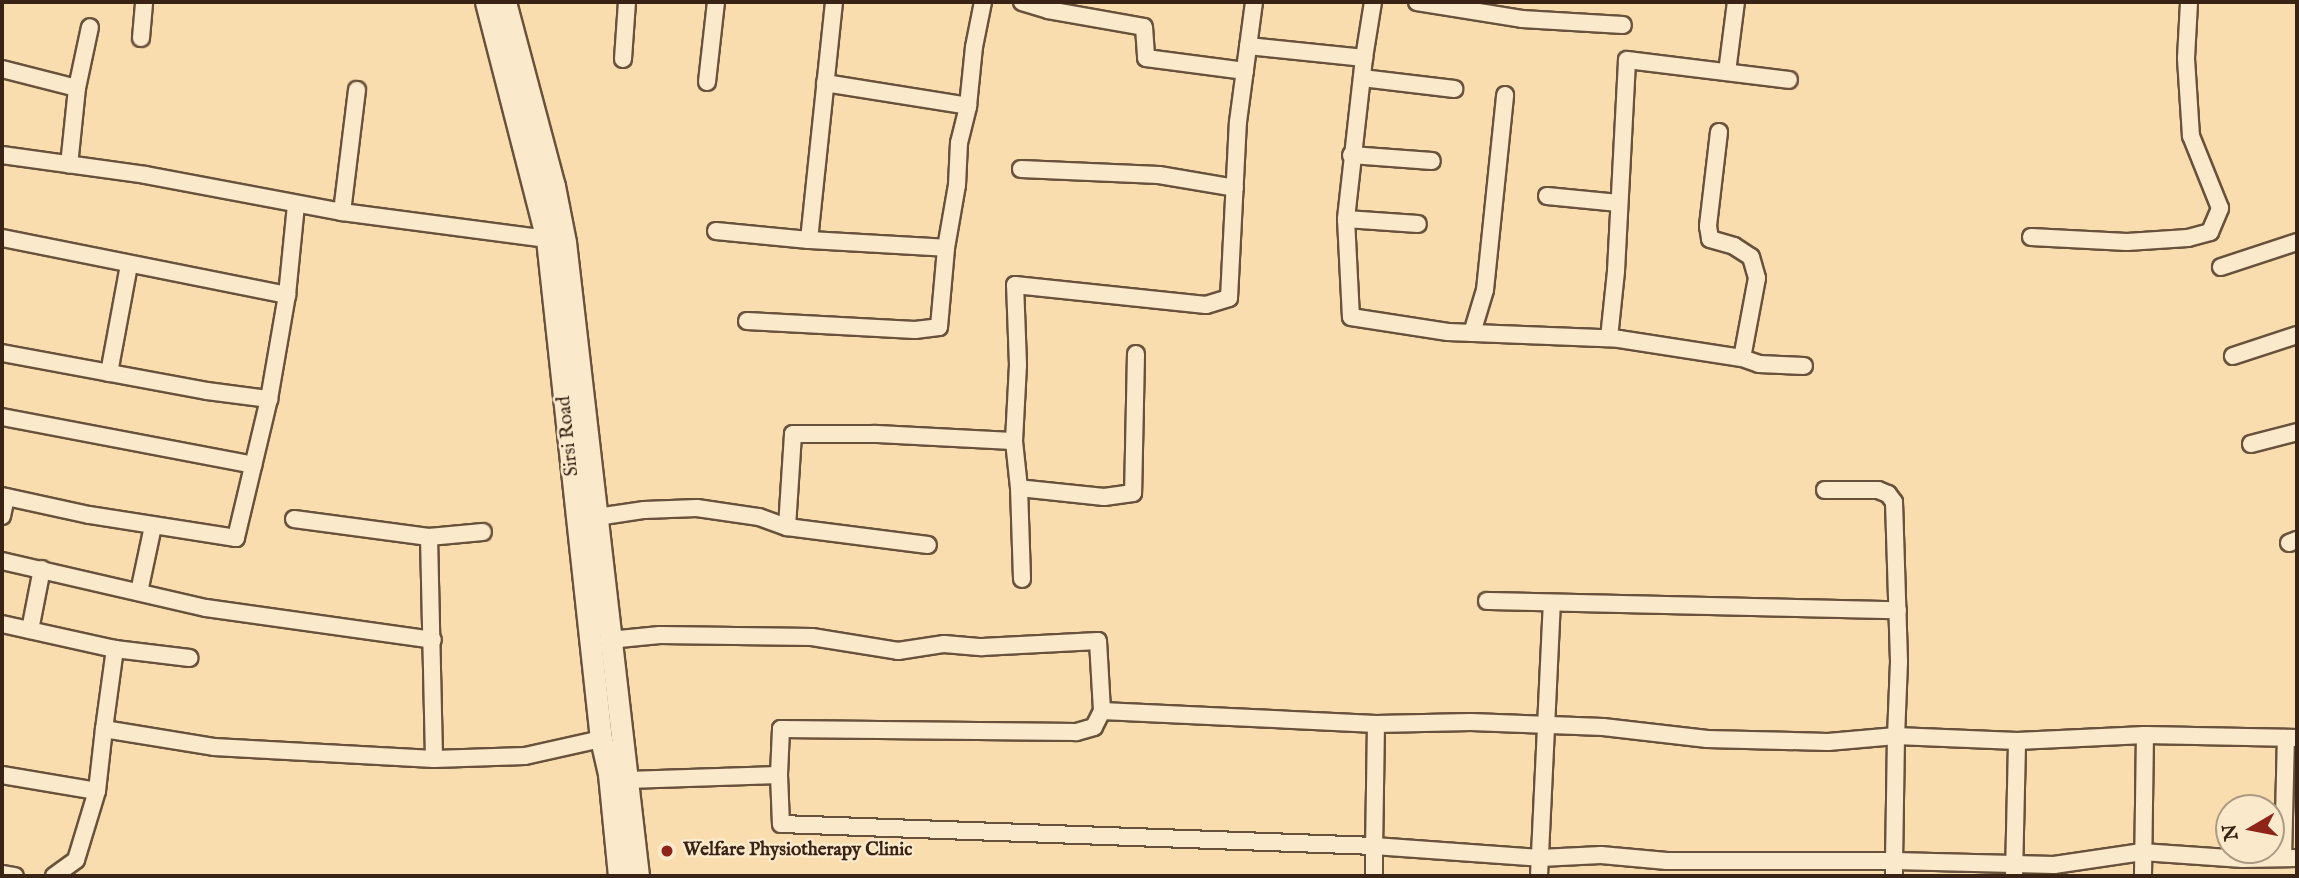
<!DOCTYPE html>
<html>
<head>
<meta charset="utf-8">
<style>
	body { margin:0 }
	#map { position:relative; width:2299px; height:878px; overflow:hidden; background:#f9ddaf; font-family:"IM FELL English",serif }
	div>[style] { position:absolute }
	.roads { filter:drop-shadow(2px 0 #69523c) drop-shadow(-2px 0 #69523c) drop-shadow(0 2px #69523c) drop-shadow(0 -2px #69523c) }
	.minor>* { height:16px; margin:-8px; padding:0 8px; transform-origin:8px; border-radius:8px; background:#fbe9cb }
	.secondary>* { height:21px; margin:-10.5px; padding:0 10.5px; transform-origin:10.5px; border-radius:10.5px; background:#fbe9cb }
	.dots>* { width:19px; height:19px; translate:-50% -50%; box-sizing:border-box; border:4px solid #fbe9cb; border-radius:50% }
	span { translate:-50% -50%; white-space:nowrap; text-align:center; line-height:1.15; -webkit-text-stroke:5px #fbe9cb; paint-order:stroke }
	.street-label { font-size:19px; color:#392315 }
	.poi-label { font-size:19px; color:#392315; font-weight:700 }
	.left { translate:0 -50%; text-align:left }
	.frame { position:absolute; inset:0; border:4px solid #392315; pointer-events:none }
	.north { position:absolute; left:2215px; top:794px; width:70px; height:70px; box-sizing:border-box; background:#fbe9cb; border:2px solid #ad9a82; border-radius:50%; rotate:260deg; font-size:19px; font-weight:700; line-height:28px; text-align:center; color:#392315 }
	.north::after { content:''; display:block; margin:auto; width:24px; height:32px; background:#8f2418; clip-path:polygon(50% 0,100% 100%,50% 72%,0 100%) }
</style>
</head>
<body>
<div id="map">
	<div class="roads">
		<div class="minor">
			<div style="left:834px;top:2px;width:239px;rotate:96deg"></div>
			<div style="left:809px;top:240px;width:137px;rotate:3.3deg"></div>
			<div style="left:1022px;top:2px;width:27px;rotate:17deg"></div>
			<div style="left:1048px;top:10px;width:97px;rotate:10deg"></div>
			<div style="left:1144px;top:27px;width:31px;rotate:86deg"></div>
			<div style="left:1146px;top:58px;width:100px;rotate:7.5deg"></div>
			<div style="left:1417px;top:2px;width:106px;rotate:9.2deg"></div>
			<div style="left:1522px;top:19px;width:101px;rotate:3.4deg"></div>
			<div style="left:141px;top:38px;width:36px;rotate:-85deg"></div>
			<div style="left:1248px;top:46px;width:117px;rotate:5.9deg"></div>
			<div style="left:1364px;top:58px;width:162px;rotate:96.4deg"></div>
			<div style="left:1346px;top:219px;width:98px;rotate:87.1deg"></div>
			<div style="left:1351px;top:317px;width:98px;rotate:8.8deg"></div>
			<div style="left:1448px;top:332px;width:171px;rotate:2.3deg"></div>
			<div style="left:1619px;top:339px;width:124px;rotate:8.8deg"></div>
			<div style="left:1742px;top:358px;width:18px;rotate:19deg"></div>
			<div style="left:1759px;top:364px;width:45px;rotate:2.5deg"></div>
			<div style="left:1364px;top:58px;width:57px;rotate:-80.9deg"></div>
			<div style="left:623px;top:59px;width:57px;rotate:-86deg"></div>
			<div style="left:2px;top:69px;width:77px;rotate:14.2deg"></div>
			<div style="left:77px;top:88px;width:77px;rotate:95.9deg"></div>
			<div style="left:1727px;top:72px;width:71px;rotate:-82.7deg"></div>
			<div style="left:1362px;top:78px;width:93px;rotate:6.8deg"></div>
			<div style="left:707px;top:82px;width:81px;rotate:-83.6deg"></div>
			<div style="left:825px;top:83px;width:145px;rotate:9.1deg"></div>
			<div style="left:77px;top:88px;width:62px;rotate:-78deg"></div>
			<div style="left:1719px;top:132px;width:95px;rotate:96.7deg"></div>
			<div style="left:1708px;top:226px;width:13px;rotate:81deg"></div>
			<div style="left:1710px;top:239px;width:25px;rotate:16deg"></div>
			<div style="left:1734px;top:246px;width:20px;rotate:33deg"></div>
			<div style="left:1751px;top:257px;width:22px;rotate:74deg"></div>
			<div style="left:1757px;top:278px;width:81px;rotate:100.6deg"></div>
			<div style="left:2px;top:155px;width:145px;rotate:7.9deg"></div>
			<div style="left:146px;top:175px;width:199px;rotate:10.7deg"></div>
			<div style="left:342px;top:212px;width:207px;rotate:7.5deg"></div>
			<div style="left:1351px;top:155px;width:81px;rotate:4.2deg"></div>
			<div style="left:1021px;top:169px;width:138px;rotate:2.5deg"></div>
			<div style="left:1159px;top:175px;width:77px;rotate:9.7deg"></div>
			<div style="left:1547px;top:196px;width:72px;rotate:5.6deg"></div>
			<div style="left:342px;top:212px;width:123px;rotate:-83deg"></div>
			<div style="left:1346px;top:219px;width:72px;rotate:4deg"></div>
			<div style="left:716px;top:231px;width:93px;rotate:5.5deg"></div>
			<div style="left:2031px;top:237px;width:96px;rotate:3deg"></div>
			<div style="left:2127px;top:242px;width:61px;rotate:-3.8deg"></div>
			<div style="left:2188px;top:238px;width:23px;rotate:-15deg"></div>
			<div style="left:2210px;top:232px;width:26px;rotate:-67deg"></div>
			<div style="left:2220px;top:208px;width:78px;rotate:-111.9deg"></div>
			<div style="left:2191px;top:136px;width:78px;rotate:-93.7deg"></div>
			<div style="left:2186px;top:58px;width:56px;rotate:-86.9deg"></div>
			<div style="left:2px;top:238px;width:291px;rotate:11.3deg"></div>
			<div style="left:287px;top:295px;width:106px;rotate:99.8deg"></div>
			<div style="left:269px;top:399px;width:143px;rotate:103.4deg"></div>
			<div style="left:236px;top:538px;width:149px;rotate:-171.1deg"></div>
			<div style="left:89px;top:515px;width:89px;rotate:-167.7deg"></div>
			<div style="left:2221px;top:267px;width:80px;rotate:-18.2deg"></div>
			<div style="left:287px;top:295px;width:90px;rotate:-84.3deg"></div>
			<div style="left:747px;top:321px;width:168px;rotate:3.1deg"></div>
			<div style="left:915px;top:330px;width:24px;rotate:-7deg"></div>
			<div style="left:939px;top:327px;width:79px;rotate:-84.9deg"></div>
			<div style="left:946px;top:248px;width:64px;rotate:-80.1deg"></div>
			<div style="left:957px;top:185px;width:42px;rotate:-87.3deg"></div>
			<div style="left:959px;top:143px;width:38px;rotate:-76deg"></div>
			<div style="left:968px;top:106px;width:59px;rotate:-84.2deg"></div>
			<div style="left:974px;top:47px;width:46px;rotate:-78.7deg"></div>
			<div style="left:1472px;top:333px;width:45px;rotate:-73.2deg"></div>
			<div style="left:1485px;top:290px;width:196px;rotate:-84.1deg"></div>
			<div style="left:1609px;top:338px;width:67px;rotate:-84deg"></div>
			<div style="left:1616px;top:271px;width:211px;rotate:-87deg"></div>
			<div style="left:1627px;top:60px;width:163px;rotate:7deg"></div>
			<div style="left:2px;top:353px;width:208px;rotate:10.5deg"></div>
			<div style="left:207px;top:391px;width:63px;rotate:7.4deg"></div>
			<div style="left:1136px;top:354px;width:139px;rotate:91.2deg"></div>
			<div style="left:1133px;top:493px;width:29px;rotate:172deg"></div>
			<div style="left:1104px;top:497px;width:85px;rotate:-174deg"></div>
			<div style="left:1019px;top:488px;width:47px;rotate:-96.1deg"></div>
			<div style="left:1014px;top:441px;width:76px;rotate:-87deg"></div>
			<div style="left:1018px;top:365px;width:80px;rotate:-92.1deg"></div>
			<div style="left:1015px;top:285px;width:192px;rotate:6deg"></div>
			<div style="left:1206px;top:305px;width:24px;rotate:-17deg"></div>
			<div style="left:1229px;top:298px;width:176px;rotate:-87.1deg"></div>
			<div style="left:1238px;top:122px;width:121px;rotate:-82.4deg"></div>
			<div style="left:2233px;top:356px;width:67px;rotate:-18.2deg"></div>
			<div style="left:109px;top:373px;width:110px;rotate:-79.5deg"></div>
			<div style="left:2px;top:417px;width:256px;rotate:10.8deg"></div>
			<div style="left:2251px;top:444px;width:48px;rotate:-14.6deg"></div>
			<div style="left:1019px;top:488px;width:91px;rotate:88.1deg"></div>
			<div style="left:1825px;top:490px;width:53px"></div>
			<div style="left:1878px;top:490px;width:11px;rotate:22deg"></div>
			<div style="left:1888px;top:494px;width:10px;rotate:53deg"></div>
			<div style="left:1894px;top:502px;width:160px;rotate:88.2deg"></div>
			<div style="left:1899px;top:662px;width:74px;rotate:92.3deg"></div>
			<div style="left:1896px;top:736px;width:121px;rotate:2.4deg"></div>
			<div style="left:2017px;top:741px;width:128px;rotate:-2.7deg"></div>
			<div style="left:2145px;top:735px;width:152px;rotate:1.1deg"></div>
			<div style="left:2px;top:516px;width:19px;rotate:-78deg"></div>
			<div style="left:597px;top:517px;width:48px;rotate:-8.5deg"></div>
			<div style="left:644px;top:510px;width:53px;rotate:-2.2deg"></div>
			<div style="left:697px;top:508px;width:63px;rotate:8.3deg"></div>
			<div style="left:759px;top:517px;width:30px;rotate:20deg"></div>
			<div style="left:787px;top:527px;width:93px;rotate:-86.3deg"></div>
			<div style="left:793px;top:434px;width:83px"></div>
			<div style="left:876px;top:434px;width:138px;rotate:2.9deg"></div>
			<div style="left:294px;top:519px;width:136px;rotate:7.6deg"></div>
			<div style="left:429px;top:537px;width:222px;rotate:88.7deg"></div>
			<div style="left:787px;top:527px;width:142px;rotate:7.3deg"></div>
			<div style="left:429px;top:537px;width:54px;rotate:-5.3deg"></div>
			<div style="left:2289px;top:543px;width:9px;rotate:-21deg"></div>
			<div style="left:2px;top:561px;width:209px;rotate:13deg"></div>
			<div style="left:206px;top:608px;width:229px;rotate:8deg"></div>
			<div style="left:139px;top:592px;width:67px;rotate:-78deg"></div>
			<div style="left:1487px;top:601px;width:411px;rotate:1.3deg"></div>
			<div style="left:2px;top:624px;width:116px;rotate:12.5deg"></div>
			<div style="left:115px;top:649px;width:75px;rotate:6.9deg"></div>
			<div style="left:30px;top:630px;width:62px;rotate:-78.9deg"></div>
			<div style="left:609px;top:640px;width:51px;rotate:-5.6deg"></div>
			<div style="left:660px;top:635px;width:152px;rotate:0.8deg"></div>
			<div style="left:812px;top:637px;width:87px;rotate:9.2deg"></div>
			<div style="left:898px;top:651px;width:47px;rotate:-8.7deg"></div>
			<div style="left:944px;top:644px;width:38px;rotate:5deg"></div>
			<div style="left:982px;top:647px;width:116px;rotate:-3deg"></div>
			<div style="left:1098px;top:641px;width:70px;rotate:86.7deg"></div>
			<div style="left:1102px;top:711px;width:18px;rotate:117deg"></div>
			<div style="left:1094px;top:727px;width:19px;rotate:164deg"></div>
			<div style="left:1076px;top:732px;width:295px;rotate:-179.4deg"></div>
			<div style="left:781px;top:729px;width:46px;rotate:92.5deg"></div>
			<div style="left:1102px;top:711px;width:274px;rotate:2.7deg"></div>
			<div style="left:1376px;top:724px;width:95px;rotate:-1.2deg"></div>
			<div style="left:1471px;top:722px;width:132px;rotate:2.2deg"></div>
			<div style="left:1603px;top:727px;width:105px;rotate:6.6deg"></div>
			<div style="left:1707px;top:739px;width:121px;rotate:1.4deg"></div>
			<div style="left:1828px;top:742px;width:68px;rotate:-5deg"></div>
			<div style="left:1896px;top:736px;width:125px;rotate:90.9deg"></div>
			<div style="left:1894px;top:861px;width:160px;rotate:1.4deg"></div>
			<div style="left:2054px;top:865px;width:89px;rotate:-8.4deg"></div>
			<div style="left:2142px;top:852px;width:101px;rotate:4deg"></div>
			<div style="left:2243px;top:859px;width:54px;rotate:-1.1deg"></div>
			<div style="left:1376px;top:724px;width:122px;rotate:90.9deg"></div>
			<div style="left:1374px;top:846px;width:166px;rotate:4.1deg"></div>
			<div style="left:1540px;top:858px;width:61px;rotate:-2.8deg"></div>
			<div style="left:1601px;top:855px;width:66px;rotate:5.2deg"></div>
			<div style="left:1667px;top:861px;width:227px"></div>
			<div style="left:1894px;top:861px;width:15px;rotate:90deg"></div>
			<div style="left:104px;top:729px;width:81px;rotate:-82.2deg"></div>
			<div style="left:2px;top:775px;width:96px;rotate:9.6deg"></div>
			<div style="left:627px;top:780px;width:152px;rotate:-1.9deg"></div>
			<div style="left:779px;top:775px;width:49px;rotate:87.7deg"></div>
			<div style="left:781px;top:824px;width:593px;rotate:2.12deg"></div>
			<div style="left:1374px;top:846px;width:30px;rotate:90deg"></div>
			<div style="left:2283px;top:858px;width:120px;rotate:-88.6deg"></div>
			<div style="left:2px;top:874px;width:13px;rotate:9deg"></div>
			<div style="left:54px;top:876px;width:27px;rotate:-36deg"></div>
			<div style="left:76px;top:860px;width:72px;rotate:-73.1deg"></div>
			<div style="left:97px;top:791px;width:62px;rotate:-83.6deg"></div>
			<div style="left:104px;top:729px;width:111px;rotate:9.3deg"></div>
			<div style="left:214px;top:747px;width:220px;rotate:3.1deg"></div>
			<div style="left:434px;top:759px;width:91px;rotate:-1.9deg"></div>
			<div style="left:525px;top:756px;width:78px;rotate:-12.6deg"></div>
			<div style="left:1539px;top:876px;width:273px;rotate:-87.3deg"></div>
			<div style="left:2014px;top:876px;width:135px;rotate:-88.7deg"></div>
			<div style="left:2143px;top:876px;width:141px;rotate:-89.2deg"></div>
		</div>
		<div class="secondary">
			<div style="left:486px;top:2px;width:245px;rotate:75.6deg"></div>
			<div style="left:547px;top:239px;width:503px;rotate:83.84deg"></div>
			<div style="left:601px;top:739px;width:36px;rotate:77deg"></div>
			<div style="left:609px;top:774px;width:102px;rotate:84.4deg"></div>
			<div style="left:505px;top:2px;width:190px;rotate:75.1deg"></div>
			<div style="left:554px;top:186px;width:57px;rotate:78.9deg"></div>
			<div style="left:565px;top:242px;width:638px;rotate:83.43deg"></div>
		</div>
	</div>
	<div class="dots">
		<div style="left:667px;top:851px;background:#8f2418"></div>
	</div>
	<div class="street-label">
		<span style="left:569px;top:436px;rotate:-96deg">Sirsi Road</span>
	</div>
	<div class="poi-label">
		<span class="left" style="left:683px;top:851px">Welfare Physiotherapy Clinic</span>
	</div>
	<div class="frame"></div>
	<div class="north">N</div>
</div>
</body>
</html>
